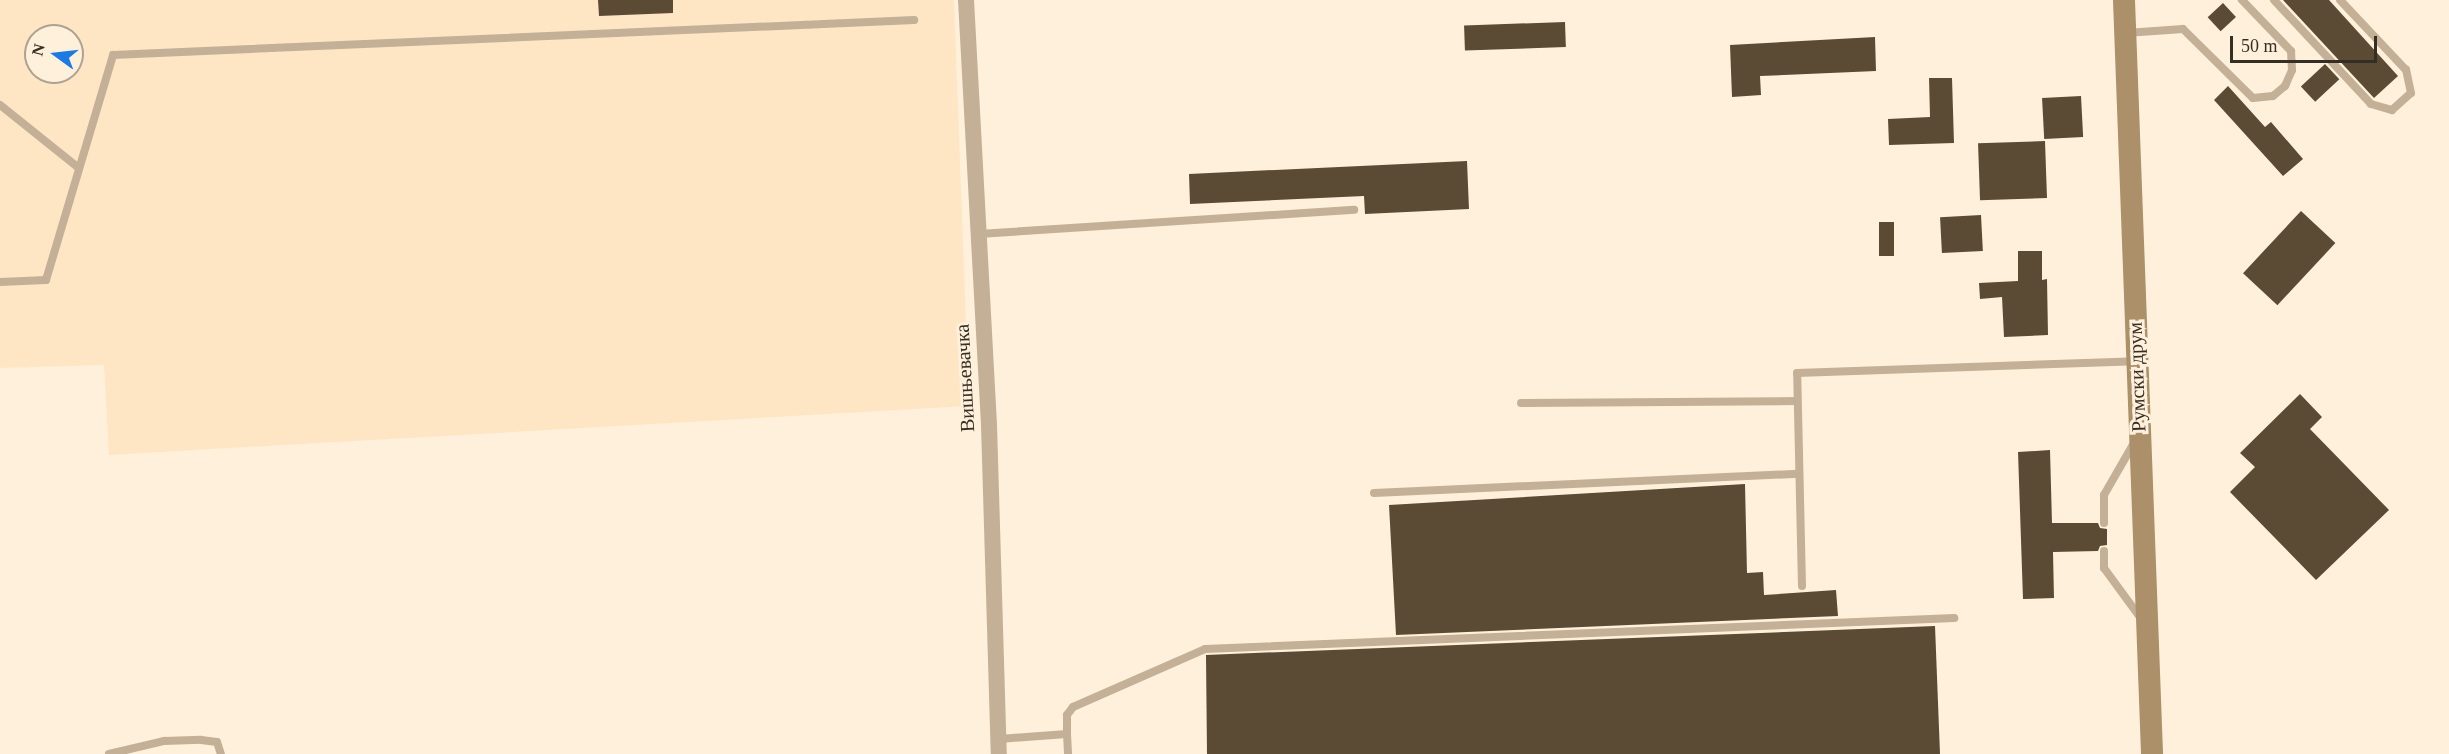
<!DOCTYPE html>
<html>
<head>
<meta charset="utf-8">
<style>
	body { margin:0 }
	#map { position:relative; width:2449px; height:754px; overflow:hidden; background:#fff0db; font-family:"Times New Roman",serif }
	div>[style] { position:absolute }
	.built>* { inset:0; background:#fee6c5 }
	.building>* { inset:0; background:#5b4b35; transform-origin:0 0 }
	.service>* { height:8px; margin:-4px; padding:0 4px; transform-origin:4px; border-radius:4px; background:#c3b097 }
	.minor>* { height:16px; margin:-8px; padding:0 8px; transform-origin:8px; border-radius:8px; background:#c3b097 }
	.secondary>* { height:22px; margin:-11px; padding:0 11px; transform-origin:11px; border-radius:11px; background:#ab906a }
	span { translate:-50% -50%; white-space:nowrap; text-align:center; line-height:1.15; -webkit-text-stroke:6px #fff0db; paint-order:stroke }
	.street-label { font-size:20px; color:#352e24 }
	.north { position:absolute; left:24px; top:24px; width:60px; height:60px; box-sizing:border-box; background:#fff0db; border:2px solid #aea292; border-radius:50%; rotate:285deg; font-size:16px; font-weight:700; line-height:24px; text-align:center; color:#352e24 }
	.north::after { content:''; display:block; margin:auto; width:21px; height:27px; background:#1c7ae3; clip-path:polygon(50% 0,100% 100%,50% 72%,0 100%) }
	.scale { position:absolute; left:2230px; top:36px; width:147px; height:27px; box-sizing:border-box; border:3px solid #352e24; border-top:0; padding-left:8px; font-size:18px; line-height:21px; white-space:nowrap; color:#352e24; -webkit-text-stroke:4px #fff0db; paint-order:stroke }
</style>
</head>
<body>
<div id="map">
	<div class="built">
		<div style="clip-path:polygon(evenodd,0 0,954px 0,969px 406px,109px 455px,104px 365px,0 368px,0 0,36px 36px,72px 36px,72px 72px,36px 72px,36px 36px)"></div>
	</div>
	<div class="building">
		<div style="clip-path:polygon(598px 0,673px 0,673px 13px,599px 16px)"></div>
		<div style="clip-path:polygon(2283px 0,2329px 0,2398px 76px,2374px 98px)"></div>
		<div style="left:2223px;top:3px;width:19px;height:21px;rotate:47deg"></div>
		<div style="left:1565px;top:22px;width:25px;height:101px;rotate:88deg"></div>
		<div style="clip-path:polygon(1875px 37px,1876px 71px,1760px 76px,1761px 95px,1732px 97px,1730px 45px)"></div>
		<div style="left:2325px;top:64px;width:21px;height:33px;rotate:47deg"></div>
		<div style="clip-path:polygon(1929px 78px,1952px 78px,1954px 143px,1889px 145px,1888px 119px,1930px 117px)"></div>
		<div style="clip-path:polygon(2228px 86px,2265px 127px,2271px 122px,2303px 159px,2283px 176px,2214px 100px)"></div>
		<div style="left:2081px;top:96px;width:41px;height:39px;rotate:87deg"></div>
		<div style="left:2045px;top:141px;width:57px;height:67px;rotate:88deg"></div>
		<div style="clip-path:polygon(1467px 161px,1469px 209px,1365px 214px,1364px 196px,1190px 204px,1189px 174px)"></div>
		<div style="left:2301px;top:211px;width:47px;height:85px;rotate:43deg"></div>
		<div style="left:1981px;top:215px;width:36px;height:41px;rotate:87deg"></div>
		<div style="left:1879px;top:222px;width:15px;height:34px"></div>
		<div style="clip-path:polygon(2018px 251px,2042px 251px,2042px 280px,2047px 279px,2048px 335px,2004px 337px,2002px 297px,1980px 299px,1979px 283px,2018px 281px)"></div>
		<div style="clip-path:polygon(2300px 394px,2322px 417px,2310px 429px,2389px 510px,2316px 580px,2230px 492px,2255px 467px,2240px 453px)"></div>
		<div style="clip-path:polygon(2050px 450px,2052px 523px,2098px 523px,2100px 528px,2107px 529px,2107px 545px,2100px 546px,2098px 551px,2053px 552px,2054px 598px,2023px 599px,2018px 452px)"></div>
		<div style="clip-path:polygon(1745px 484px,1747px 573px,1763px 572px,1764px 595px,1836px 590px,1838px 616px,1396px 635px,1389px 505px)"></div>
		<div style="clip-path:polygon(1935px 626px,1940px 754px,1207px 754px,1206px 655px)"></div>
	</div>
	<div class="service">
		<div style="left:2274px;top:0;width:142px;rotate:47deg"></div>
		<div style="left:2371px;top:104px;width:22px;rotate:16deg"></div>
		<div style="left:2392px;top:110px;width:25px;rotate:-42deg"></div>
		<div style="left:2411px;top:93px;width:24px;rotate:-102deg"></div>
		<div style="left:2406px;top:70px;width:96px;rotate:-133.3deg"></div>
		<div style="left:2126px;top:33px;width:57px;rotate:-4deg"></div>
		<div style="left:2183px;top:29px;width:98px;rotate:44.6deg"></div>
		<div style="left:2253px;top:98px;width:20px;rotate:-6deg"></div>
		<div style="left:2273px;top:96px;width:16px;rotate:-40deg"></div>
		<div style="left:2285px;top:86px;width:17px;rotate:-66deg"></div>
		<div style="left:2292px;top:70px;width:19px;rotate:-93deg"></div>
		<div style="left:2291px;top:51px;width:71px;rotate:-133.9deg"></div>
		<div style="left:0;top:105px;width:101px;rotate:38.6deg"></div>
		<div style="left:979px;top:234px;width:376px;rotate:-3.7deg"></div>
		<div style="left:0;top:282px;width:46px;rotate:-2.5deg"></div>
		<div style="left:46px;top:280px;width:235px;rotate:-73.4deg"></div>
		<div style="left:113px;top:55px;width:802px;rotate:-2.5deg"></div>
		<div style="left:1521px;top:403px;width:276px;rotate:-0.4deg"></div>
		<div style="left:1374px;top:493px;width:425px;rotate:-2.6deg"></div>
		<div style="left:2104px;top:523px;width:28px;rotate:-90deg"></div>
		<div style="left:2104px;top:495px;width:62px;rotate:-60.1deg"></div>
		<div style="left:2104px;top:551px;width:17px;rotate:90deg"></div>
		<div style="left:2104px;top:568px;width:64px;rotate:53.8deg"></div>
		<div style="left:1802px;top:586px;width:213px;rotate:-91.3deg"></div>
		<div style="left:1797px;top:373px;width:339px;rotate:-2deg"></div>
		<div style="left:1067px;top:734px;width:19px;rotate:-90deg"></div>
		<div style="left:1067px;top:715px;width:10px;rotate:-53deg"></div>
		<div style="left:1073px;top:707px;width:144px;rotate:-23.7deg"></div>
		<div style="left:1205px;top:649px;width:750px;rotate:-2.37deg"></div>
		<div style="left:999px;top:739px;width:68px;rotate:-4.2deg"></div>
		<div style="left:1067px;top:734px;width:20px;rotate:87deg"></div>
		<div style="left:109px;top:754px;width:57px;rotate:-13.3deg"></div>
		<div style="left:164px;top:741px;width:37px;rotate:-2deg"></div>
		<div style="left:201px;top:740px;width:16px;rotate:7deg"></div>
		<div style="left:217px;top:742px;width:13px;rotate:72deg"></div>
	</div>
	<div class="minor">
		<div style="left:966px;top:0;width:426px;rotate:86.9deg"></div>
		<div style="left:989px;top:425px;width:329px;rotate:88.3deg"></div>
	</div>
	<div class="secondary">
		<div style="left:2124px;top:0;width:755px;rotate:87.87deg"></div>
	</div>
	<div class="street-label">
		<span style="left:2137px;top:377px;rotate:-92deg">Румски друм</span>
		<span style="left:965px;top:378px;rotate:-93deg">Вишњевачка</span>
	</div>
	<div class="north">N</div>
	<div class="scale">50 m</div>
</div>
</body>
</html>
